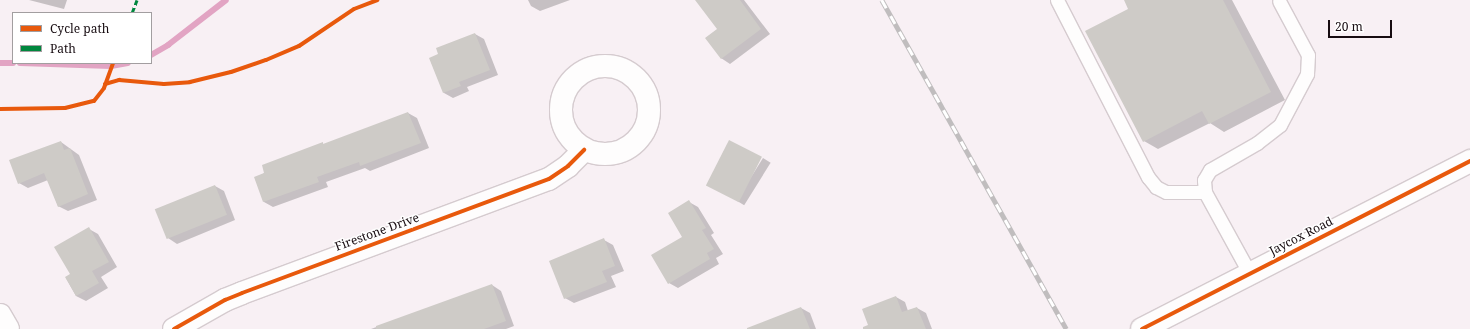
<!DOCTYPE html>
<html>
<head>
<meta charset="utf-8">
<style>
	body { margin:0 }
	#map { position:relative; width:1470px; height:329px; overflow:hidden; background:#f8f0f4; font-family:"Noto Serif",serif }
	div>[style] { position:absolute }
	.shadow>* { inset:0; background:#0003; transform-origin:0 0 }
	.stream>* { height:6px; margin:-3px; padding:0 3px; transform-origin:3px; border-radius:3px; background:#e2a4c3 }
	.building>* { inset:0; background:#cecbc7; transform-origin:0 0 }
	.roads { filter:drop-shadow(1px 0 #d5cbcf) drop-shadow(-1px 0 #d5cbcf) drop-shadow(0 1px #d5cbcf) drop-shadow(0 -1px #d5cbcf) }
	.service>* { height:13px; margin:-6.5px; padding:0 6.5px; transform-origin:6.5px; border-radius:6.5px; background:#fefdfd }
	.minor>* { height:22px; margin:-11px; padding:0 11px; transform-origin:11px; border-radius:11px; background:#fefdfd }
	.minor>.ring { margin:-11px; padding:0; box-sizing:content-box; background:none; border:22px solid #fefdfd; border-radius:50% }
	.tertiary>* { height:22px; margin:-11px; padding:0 11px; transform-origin:11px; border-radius:11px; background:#fefdfd }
	.rail>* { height:4.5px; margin-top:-2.25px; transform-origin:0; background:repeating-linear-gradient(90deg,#fff 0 9px,#c0bdbe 0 18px); box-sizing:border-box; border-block:1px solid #c0bdbe }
	.quiet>* { height:3px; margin-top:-1.5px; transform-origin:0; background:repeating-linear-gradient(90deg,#00873e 0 6px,transparent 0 9px) }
	.cycleway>* { height:4px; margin:-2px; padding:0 2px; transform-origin:2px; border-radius:2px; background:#e8590c }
	span { translate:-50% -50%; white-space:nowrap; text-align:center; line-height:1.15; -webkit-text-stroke:3px #fff; paint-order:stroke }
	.street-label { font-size:12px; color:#170c11 }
	.legend { position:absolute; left:12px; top:12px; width:140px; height:52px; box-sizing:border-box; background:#fff; border:1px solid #a29ea0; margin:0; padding:5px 7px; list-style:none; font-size:12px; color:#170c11 }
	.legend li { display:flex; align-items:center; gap:8px; height:20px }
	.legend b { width:20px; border:1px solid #a29ea0 }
	.scale { position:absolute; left:1328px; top:20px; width:64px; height:18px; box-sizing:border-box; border:2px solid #170c11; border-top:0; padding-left:5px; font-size:12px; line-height:14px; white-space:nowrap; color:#170c11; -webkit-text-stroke:3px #fff; paint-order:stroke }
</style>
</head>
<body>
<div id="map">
	<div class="shadow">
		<div style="clip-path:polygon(29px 0,67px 0,64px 9px)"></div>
		<div style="clip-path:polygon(528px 0,570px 0,540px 11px,531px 6px)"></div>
		<div style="clip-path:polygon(709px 0,744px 0,770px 34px,730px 64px,721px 58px,718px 29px)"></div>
		<div style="clip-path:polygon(1125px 0,1232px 0,1285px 100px,1224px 132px,1210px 123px,1158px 149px,1144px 141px,1130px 9px)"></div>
		<div style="clip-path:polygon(475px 34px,484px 39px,498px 75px,467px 87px,469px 91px,453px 98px,444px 93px,430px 59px)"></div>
		<div style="clip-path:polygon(408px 113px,417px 118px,429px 148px,370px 171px,365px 168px,326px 182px,328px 187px,273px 207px,264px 202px,255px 178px,322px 143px,325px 145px)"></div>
		<div style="clip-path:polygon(61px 142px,79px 155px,97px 200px,68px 211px,58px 206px,48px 180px,28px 188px,19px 183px)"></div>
		<div style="left:763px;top:158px;width:9px;height:50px;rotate:32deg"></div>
		<div style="clip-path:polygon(215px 186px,224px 191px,235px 220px,177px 244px,168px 238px)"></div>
		<div style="clip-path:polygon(689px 202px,698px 207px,714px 233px,711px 235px,723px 254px,716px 258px,719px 264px,678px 288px,669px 283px,684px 237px)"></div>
		<div style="clip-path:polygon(89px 229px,98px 234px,117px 267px,101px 277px,108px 288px,86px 301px,76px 296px,66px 278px,71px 275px)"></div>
		<div style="clip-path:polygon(604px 240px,613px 245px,624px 271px,611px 276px,616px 287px,574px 303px,565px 298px)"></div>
		<div style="clip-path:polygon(492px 285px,501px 291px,514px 326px,506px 329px,371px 329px)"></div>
		<div style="clip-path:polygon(896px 297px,905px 302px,908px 311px,917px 308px,926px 313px,932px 329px,871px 329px)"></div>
		<div style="clip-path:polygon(801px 308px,810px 313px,816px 329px,747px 329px)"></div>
	</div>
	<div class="stream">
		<div style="left:151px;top:55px;width:20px;rotate:-30deg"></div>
		<div style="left:168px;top:45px;width:73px;rotate:-37.8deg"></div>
		<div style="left:0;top:63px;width:13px"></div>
		<div style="left:20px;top:63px;width:91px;rotate:1.9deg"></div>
		<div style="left:111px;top:66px;width:17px;rotate:-10deg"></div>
	</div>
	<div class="building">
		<div style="clip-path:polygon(695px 0,740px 0,761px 29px,721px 59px,705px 38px,717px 29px)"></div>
		<div style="clip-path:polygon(1124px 0,1223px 0,1271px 92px,1209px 124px,1202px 111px,1143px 142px,1085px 31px,1128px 9px)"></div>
		<div style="clip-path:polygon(475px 33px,490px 70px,459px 82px,461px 86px,443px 93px,429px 58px,438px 54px,436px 48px)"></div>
		<div style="clip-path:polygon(408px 112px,421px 143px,360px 166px,359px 162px,317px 177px,319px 182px,263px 202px,254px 177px,264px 173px,262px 165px,323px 142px,323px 144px)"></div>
		<div style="left:729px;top:140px;width:37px;height:51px;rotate:27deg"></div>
		<div style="clip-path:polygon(61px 141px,64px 150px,70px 148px,88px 194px,58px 207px,44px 173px,18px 184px,9px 160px)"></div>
		<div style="left:215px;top:185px;width:32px;height:65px;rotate:68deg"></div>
		<div style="clip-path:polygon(689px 200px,706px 228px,702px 230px,714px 249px,707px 253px,710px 259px,668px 284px,651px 255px,682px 237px,668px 213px)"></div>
		<div style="clip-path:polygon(89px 227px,109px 262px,92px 271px,99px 283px,76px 296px,65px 277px,70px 274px,54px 247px)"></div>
		<div style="clip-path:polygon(604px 238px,615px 266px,602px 271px,607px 282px,564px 299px,549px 261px)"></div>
		<div style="clip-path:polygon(492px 284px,506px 321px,484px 329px,376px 329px,376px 326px)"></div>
		<div style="clip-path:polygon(896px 296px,902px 312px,917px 307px,926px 329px,863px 329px,863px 327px,868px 325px,862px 309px)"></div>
		<div style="clip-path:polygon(801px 307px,810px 329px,747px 329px,747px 328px)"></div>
	</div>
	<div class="roads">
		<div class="service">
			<div style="left:1057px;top:0;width:199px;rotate:62.8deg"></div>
			<div style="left:1148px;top:177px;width:13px;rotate:51deg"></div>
			<div style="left:1156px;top:187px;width:11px;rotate:27deg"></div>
			<div style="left:1166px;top:192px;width:39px"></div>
			<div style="left:1250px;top:274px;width:94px;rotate:-118.8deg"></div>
			<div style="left:1205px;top:192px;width:12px;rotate:-95deg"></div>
			<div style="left:1204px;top:180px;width:12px;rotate:-59deg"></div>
			<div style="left:1210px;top:170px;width:54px;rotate:-29.9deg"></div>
			<div style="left:1257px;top:143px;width:29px;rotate:-38deg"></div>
			<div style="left:1280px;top:125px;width:58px;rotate:-62.1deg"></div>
			<div style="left:1307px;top:74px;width:19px;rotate:-87deg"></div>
			<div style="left:1308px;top:55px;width:61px;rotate:-118.2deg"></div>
		</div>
		<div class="minor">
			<div class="ring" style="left:561px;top:66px;width:66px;height:66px"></div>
			<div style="left:0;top:315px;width:16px;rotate:60deg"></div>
			<div style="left:174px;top:329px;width:59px;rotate:-29.6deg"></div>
			<div style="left:225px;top:300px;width:18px;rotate:-22deg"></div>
			<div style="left:242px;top:293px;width:327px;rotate:-20.4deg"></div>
			<div style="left:549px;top:179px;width:23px;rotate:-34deg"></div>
			<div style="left:568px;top:166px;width:23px;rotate:-45deg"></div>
		</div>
		<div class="tertiary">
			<div style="left:1142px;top:329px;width:369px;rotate:-27.1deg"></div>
		</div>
	</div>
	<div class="rail">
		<div style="left:882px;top:0;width:377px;rotate:60.7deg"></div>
	</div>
	<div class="quiet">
		<div style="left:132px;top:13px;width:14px;rotate:-69deg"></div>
	</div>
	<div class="cycleway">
		<div style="left:105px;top:84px;width:15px;rotate:-16deg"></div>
		<div style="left:119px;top:80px;width:45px;rotate:5.1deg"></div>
		<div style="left:164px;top:84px;width:26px;rotate:-4deg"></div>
		<div style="left:190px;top:82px;width:42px;rotate:-13.7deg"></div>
		<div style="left:231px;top:72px;width:37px;rotate:-19deg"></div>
		<div style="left:266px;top:60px;width:36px;rotate:-23deg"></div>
		<div style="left:299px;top:46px;width:66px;rotate:-33.9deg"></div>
		<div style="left:354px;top:9px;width:25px;rotate:-21deg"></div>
		<div style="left:0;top:109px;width:65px;rotate:-0.9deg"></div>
		<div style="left:65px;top:108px;width:30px;rotate:-14deg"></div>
		<div style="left:94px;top:101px;width:16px;rotate:-52deg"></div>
		<div style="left:104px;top:88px;width:27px;rotate:-70deg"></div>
		<div style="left:174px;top:329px;width:59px;rotate:-29.6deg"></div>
		<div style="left:225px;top:300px;width:18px;rotate:-22deg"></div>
		<div style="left:242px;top:293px;width:327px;rotate:-20.4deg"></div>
		<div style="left:549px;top:179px;width:23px;rotate:-34deg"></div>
		<div style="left:568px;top:166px;width:23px;rotate:-45deg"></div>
		<div style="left:1142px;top:329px;width:369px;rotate:-27.1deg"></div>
	</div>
	<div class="street-label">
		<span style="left:377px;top:232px;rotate:-20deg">Firestone Drive</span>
		<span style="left:1301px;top:236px;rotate:-27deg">Jaycox Road</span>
	</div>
	<ul class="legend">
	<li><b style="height:5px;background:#e8590c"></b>Cycle path</li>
	<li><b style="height:5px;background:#00873e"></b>Path</li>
	</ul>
	<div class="scale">20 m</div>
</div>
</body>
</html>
